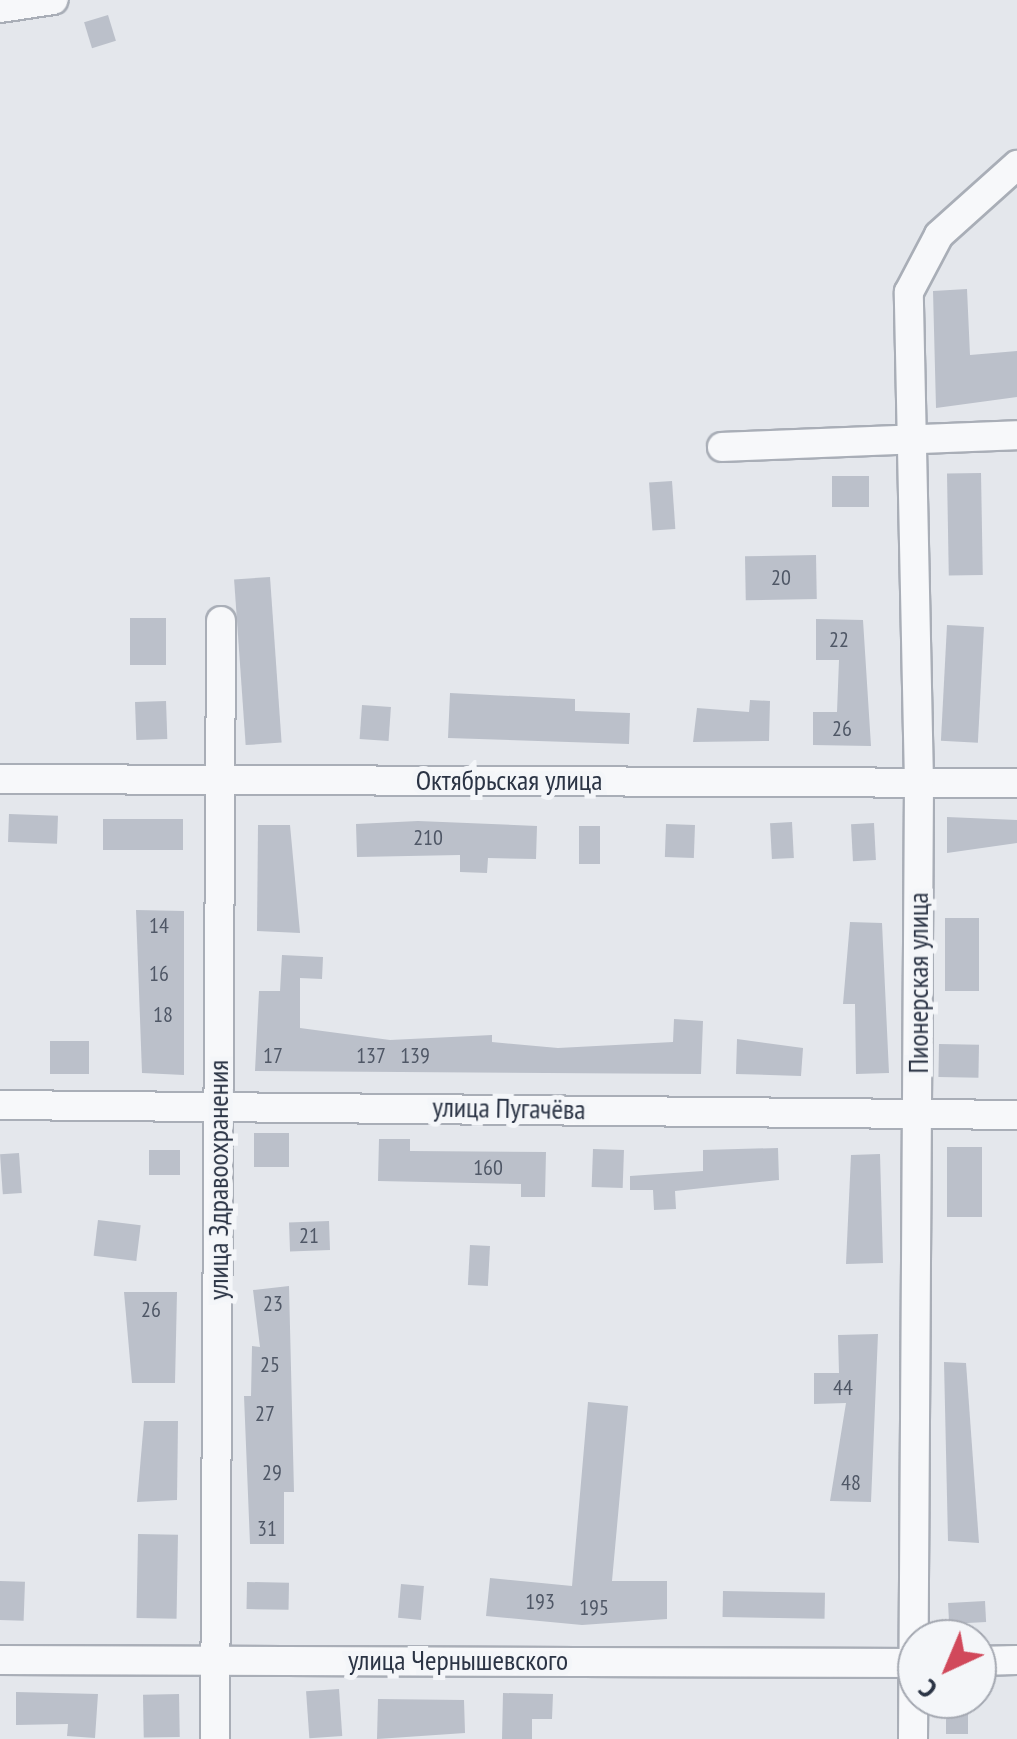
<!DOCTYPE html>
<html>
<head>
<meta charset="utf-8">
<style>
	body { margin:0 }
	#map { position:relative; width:1017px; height:1739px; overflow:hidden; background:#e4e7ec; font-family:"PT Sans Narrow",sans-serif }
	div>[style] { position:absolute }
	.building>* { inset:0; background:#bbc0ca; transform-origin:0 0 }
	.roads { filter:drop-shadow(2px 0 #a9aeb7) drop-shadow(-2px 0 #a9aeb7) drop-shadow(0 2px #a9aeb7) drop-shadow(0 -2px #a9aeb7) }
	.minor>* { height:28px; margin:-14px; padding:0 14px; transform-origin:14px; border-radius:14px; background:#f7f8fa }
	span { translate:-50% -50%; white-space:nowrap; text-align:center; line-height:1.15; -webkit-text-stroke:10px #f4f6f9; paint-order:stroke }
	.number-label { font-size:22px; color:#4f5766 }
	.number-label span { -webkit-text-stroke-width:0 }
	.street-label { font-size:28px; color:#2b3445 }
	.north { position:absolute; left:897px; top:1619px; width:100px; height:100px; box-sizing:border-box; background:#f4f6f9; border:2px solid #a4a8b1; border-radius:50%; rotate:224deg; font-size:28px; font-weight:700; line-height:40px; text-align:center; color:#2b3445 }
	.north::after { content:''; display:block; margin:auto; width:35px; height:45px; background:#d1495b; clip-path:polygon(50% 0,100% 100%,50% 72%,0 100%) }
</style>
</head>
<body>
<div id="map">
	<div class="building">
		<div style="left:108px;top:15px;width:27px;height:25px;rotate:73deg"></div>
		<div style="clip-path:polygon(967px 289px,970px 355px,1017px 351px,1017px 397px,936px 408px,933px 291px)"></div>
		<div style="left:981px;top:473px;width:102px;height:34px;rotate:89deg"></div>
		<div style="left:832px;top:476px;width:37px;height:31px"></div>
		<div style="left:672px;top:481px;width:48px;height:23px;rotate:86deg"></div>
		<div style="left:816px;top:555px;width:44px;height:71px;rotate:89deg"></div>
		<div style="left:270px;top:577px;width:166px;height:36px;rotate:86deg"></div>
		<div style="left:130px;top:618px;width:36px;height:47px"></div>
		<div style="clip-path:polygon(816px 619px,863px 620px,871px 746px,813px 745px,813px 712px,837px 712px,839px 660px,816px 660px)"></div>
		<div style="left:947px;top:625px;width:37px;height:116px;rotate:3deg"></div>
		<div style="clip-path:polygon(450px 693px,575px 699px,575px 711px,630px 713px,629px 744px,448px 738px)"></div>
		<div style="clip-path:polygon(750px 700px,770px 701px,769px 741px,693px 742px,697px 708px,749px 712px)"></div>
		<div style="left:166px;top:701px;width:38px;height:31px;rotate:88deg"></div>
		<div style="left:362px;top:705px;width:29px;height:34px;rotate:4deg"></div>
		<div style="left:9px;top:814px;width:49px;height:28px;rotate:2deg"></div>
		<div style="clip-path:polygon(947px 817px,1017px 820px,1017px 843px,947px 853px)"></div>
		<div style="left:103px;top:819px;width:80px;height:31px"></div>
		<div style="clip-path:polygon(418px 821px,537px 826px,536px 859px,488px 858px,487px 873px,460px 872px,460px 855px,357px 857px,356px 824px)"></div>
		<div style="left:792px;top:822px;width:36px;height:22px;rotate:87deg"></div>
		<div style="left:874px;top:823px;width:37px;height:23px;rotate:87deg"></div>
		<div style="left:666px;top:824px;width:29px;height:33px;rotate:2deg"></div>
		<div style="clip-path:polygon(258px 825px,290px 825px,300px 933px,257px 931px)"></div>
		<div style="left:579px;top:826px;width:21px;height:38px"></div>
		<div style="clip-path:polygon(136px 910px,184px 911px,184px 1075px,142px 1073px)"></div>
		<div style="left:945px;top:918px;width:34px;height:73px"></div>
		<div style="clip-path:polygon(850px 922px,882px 923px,889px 1073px,856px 1074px,855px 1004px,843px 1004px)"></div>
		<div style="clip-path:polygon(282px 955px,323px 957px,322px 979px,300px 978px,300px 1028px,390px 1040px,492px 1035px,492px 1042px,558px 1048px,673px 1042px,674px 1019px,703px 1021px,701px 1074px,255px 1071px,259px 991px,280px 991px)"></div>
		<div style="clip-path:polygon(737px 1039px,803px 1048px,801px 1076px,736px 1074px)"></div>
		<div style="left:50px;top:1041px;width:39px;height:33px"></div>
		<div style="left:939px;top:1044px;width:40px;height:33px;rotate:1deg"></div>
		<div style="left:254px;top:1133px;width:35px;height:34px"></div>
		<div style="clip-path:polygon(379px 1139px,410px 1139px,410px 1151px,546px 1152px,545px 1197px,521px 1197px,521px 1184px,378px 1181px)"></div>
		<div style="left:947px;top:1147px;width:35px;height:70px"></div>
		<div style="clip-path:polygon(778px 1148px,779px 1180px,675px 1191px,676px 1209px,654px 1210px,653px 1190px,630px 1190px,630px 1176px,703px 1171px,703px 1150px)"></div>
		<div style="left:593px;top:1149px;width:31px;height:38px;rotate:2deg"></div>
		<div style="left:149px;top:1150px;width:31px;height:25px"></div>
		<div style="left:19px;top:1153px;width:40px;height:19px;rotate:86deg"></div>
		<div style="clip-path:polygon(880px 1154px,883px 1263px,846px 1264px,851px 1155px)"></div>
		<div style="left:98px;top:1220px;width:43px;height:36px;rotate:7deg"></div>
		<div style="left:329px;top:1221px;width:29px;height:40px;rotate:88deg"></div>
		<div style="left:470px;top:1245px;width:20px;height:40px;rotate:3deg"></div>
		<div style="clip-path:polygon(289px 1286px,294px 1492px,284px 1492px,284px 1544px,250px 1544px,244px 1396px,251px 1396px,252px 1346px,260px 1347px,253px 1290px)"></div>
		<div style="clip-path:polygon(124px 1292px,177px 1292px,175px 1383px,132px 1383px)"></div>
		<div style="clip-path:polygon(878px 1334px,871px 1502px,830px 1501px,846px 1403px,814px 1404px,814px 1373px,839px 1373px,838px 1335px)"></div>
		<div style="clip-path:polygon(944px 1362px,966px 1363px,979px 1543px,948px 1541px)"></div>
		<div style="clip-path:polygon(588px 1402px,628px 1406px,612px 1581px,667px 1581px,667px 1619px,582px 1625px,486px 1616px,490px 1578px,572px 1586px)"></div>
		<div style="clip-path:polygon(144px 1421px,178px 1421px,177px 1500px,137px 1502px)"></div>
		<div style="left:138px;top:1534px;width:40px;height:84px;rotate:1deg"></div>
		<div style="left:0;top:1581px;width:25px;height:39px;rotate:2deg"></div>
		<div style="left:247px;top:1582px;width:42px;height:27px;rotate:1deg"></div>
		<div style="left:401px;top:1584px;width:23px;height:34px;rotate:5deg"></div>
		<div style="left:723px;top:1591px;width:102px;height:26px;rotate:1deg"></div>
		<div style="left:985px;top:1601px;width:21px;height:37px;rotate:87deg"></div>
		<div style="left:339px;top:1689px;width:47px;height:33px;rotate:86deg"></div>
		<div style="clip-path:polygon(16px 1692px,98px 1694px,95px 1738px,67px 1736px,68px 1724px,16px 1725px)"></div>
		<div style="clip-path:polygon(503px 1693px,553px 1694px,552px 1719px,532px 1719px,532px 1739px,502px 1739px)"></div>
		<div style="left:179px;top:1694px;width:43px;height:36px;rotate:89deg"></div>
		<div style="clip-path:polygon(378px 1699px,464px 1700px,465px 1733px,377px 1739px)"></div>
		<div style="left:946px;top:1699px;width:22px;height:35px"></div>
	</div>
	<div class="roads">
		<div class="minor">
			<div style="left:0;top:8px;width:54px;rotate:-8.6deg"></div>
			<div style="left:722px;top:447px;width:295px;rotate:-2.3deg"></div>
			<div style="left:0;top:779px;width:1017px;rotate:0.23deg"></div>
			<div style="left:0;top:1105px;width:1017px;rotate:0.56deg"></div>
			<div style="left:0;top:1660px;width:917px;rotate:0.19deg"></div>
			<div style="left:977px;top:1661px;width:40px;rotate:-1.4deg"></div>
			<div style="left:215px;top:1739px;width:1118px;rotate:-89.69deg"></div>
			<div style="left:913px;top:1739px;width:957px;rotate:-89.64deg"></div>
			<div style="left:919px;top:782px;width:490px;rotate:-91.2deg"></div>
			<div style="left:909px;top:292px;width:64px;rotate:-62.2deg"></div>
			<div style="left:939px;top:235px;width:105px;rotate:-41.9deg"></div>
		</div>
	</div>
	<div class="number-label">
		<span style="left:781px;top:578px">20</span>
		<span style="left:839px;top:640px">22</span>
		<span style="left:842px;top:729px">26</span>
		<span style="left:428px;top:838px">210</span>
		<span style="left:159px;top:926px">14</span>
		<span style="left:159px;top:974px">16</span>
		<span style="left:163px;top:1015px">18</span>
		<span style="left:273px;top:1056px">17</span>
		<span style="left:371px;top:1056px">137</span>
		<span style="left:415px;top:1056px">139</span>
		<span style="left:488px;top:1168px">160</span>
		<span style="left:309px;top:1236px">21</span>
		<span style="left:273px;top:1304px">23</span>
		<span style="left:151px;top:1310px">26</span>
		<span style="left:270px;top:1365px">25</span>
		<span style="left:843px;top:1388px">44</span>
		<span style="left:265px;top:1414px">27</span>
		<span style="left:272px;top:1473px">29</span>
		<span style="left:851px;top:1483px">48</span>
		<span style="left:267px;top:1529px">31</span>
		<span style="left:540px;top:1602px">193</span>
		<span style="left:594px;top:1608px">195</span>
	</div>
	<div class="street-label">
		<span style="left:509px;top:780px">Октябрьская улица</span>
		<span style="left:918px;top:983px;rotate:-90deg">Пионерская улица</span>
		<span style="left:509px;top:1108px;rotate:1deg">улица Пугачёва</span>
		<span style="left:218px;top:1180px;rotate:-90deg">улица Здравоохранения</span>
		<span style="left:458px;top:1660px">улица Чернышевского</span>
	</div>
	<div class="north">С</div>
</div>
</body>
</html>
